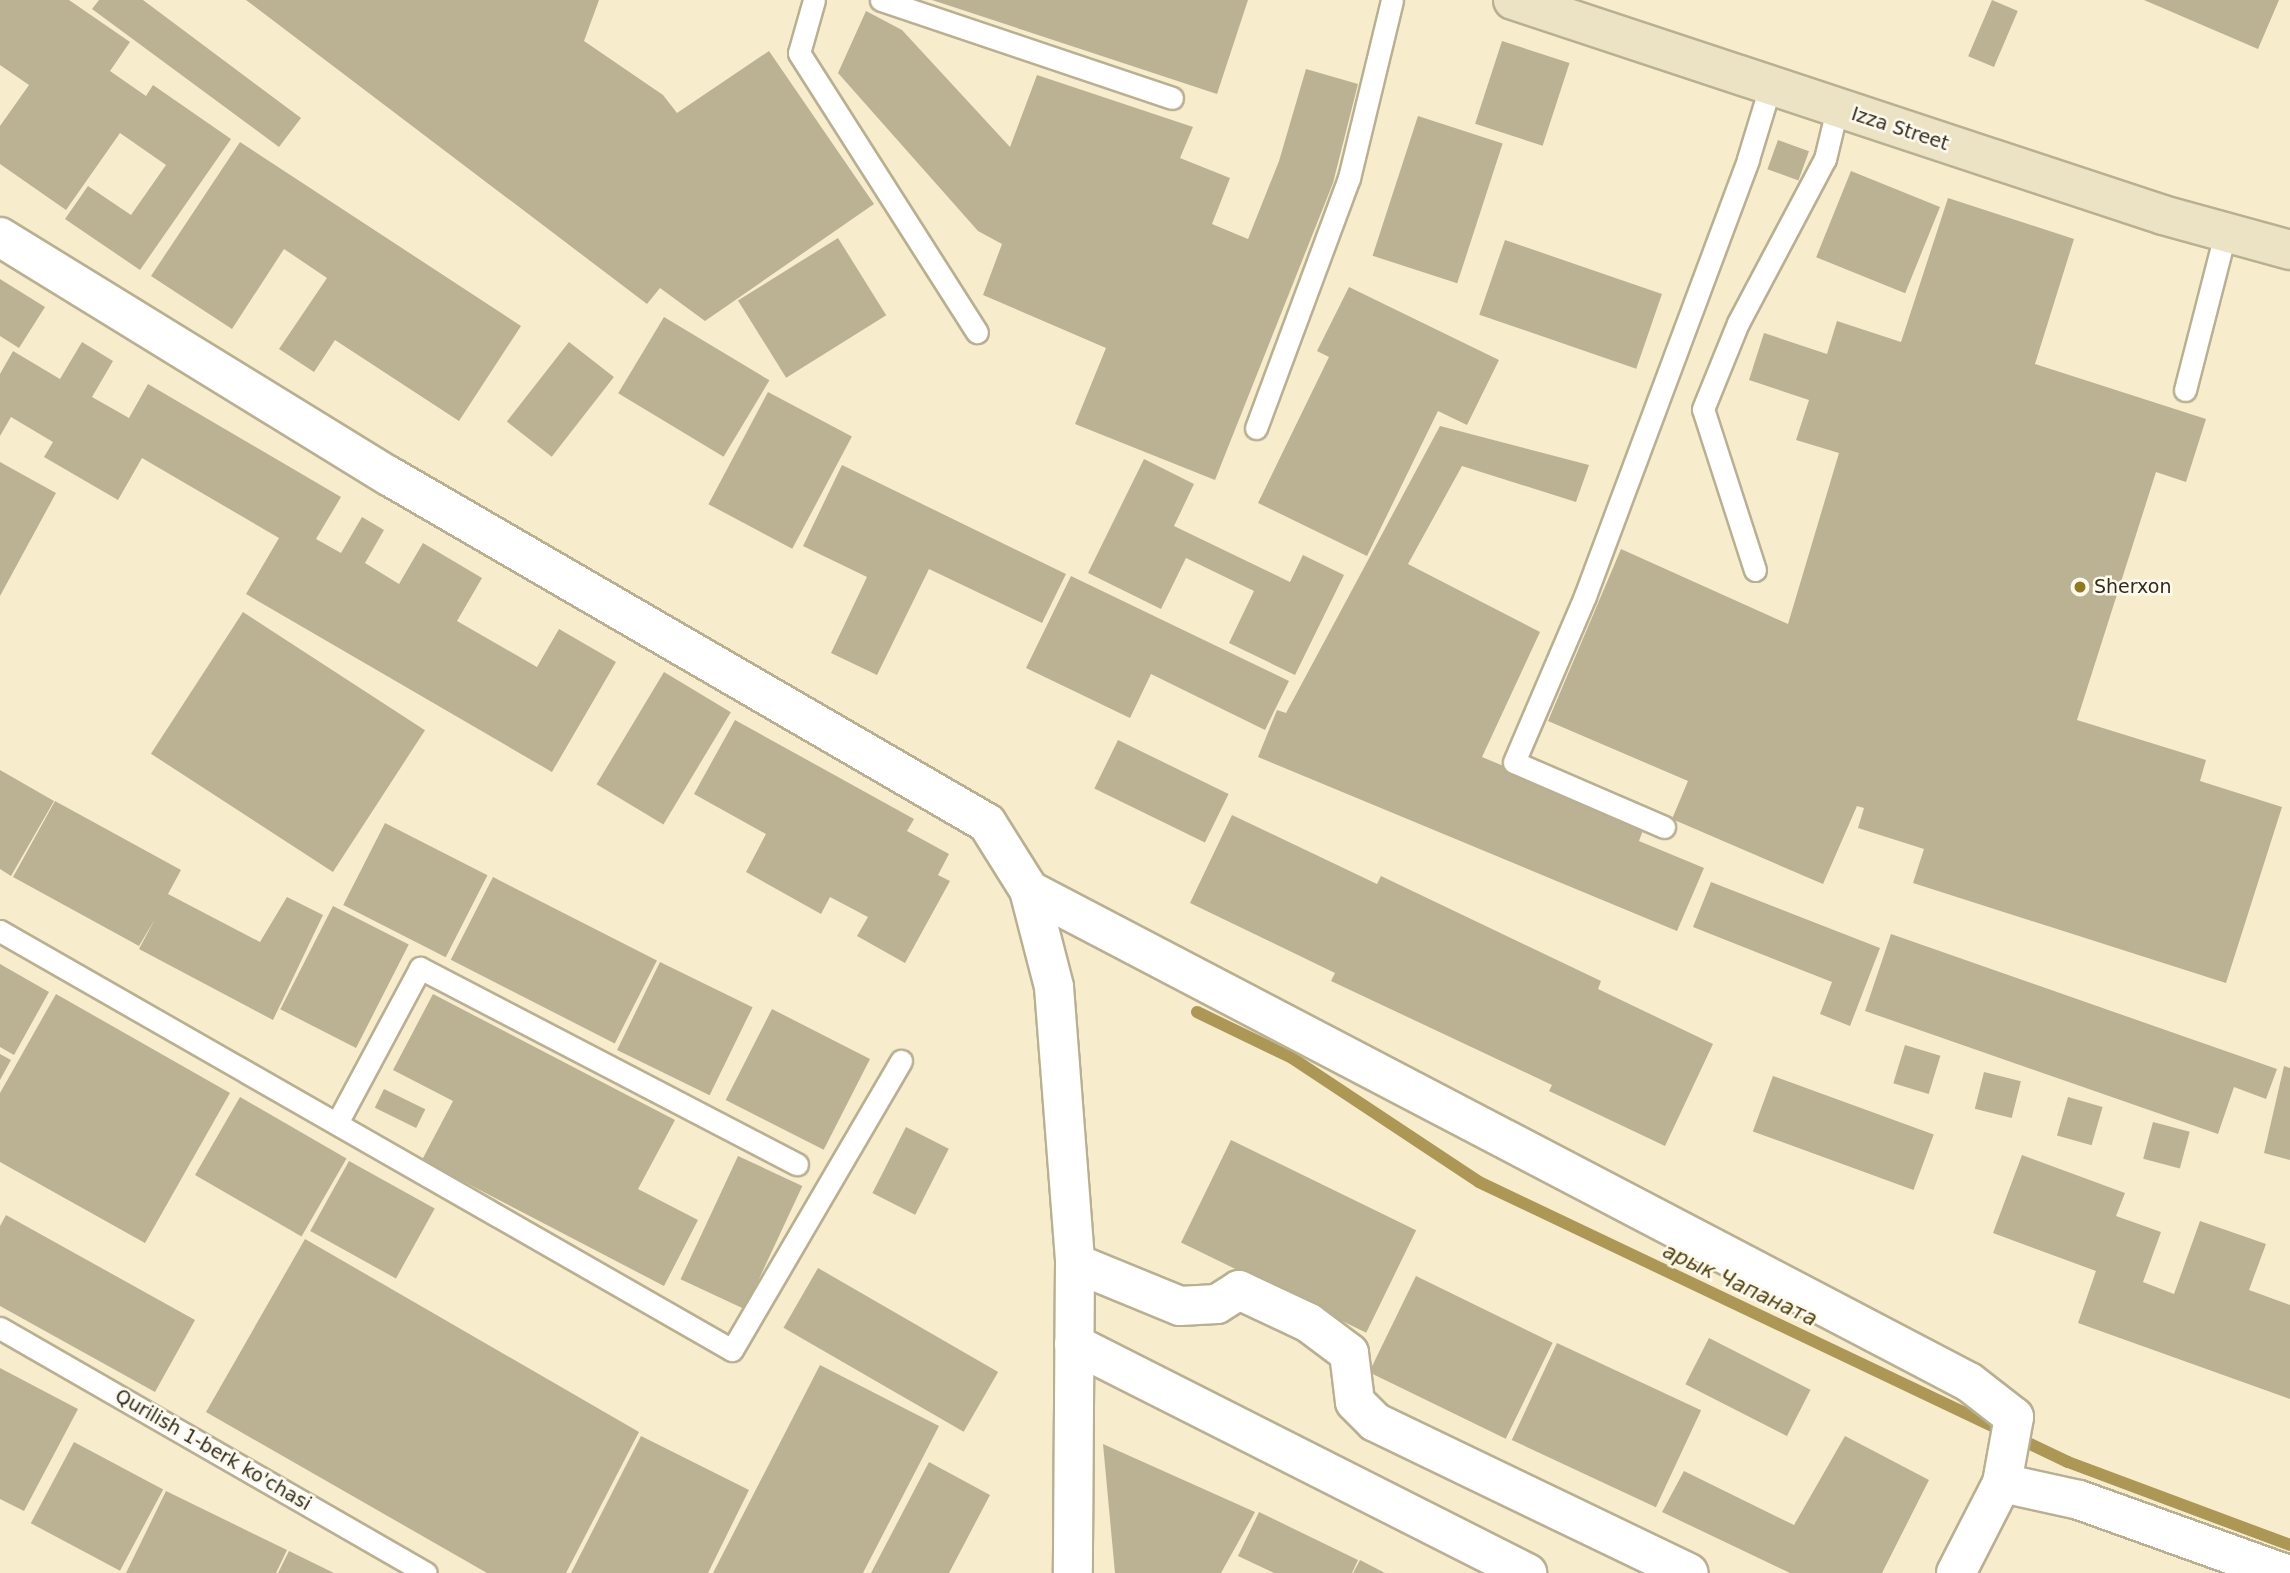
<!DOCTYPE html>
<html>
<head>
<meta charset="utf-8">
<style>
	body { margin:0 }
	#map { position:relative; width:2290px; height:1573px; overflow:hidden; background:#f7edcd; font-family:"DejaVu Sans",sans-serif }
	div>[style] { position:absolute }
	.stream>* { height:12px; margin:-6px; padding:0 6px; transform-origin:6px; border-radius:6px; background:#ac9755 }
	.building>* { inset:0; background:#bbb293; transform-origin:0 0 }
	.roads { filter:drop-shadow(2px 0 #b9b091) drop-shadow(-2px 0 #b9b091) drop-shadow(0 2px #b9b091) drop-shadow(0 -2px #b9b091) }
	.lane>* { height:21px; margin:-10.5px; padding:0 10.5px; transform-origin:10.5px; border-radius:10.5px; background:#fff }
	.street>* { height:38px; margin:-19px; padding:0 19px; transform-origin:19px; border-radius:19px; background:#fff }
	.secondary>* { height:38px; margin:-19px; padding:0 19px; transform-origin:19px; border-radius:19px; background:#ece3c4 }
	.dots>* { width:19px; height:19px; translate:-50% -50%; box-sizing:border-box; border:4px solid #fefaee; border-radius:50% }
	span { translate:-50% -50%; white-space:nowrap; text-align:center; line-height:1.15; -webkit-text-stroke:5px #fefaee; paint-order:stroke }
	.street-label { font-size:19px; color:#2f2b1f }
	.poi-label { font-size:19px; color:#2f2b1f }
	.left { translate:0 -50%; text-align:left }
	.water-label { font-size:21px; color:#53430e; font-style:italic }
</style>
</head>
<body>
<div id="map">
	<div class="stream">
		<div style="left:1197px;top:1012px;width:106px;rotate:25.8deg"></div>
		<div style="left:1292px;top:1058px;width:224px;rotate:33.5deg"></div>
		<div style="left:1479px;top:1182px;width:652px;rotate:25.43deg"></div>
		<div style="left:2068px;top:1462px;width:237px;rotate:20.5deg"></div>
	</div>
	<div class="building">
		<div style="clip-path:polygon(0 0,69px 0,130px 42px,110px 71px,146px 96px,153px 85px,231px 139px,140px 270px,65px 219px,88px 186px,131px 215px,166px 165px,120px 133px,66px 210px,0 164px,0 126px,29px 85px,0 65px)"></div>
		<div style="clip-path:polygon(99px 0,143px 0,301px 118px,279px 147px,92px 9px)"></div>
		<div style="clip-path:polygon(246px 0,599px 0,584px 41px,663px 95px,677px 113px,769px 51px,874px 204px,705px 321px,660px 288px,647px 304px)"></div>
		<div style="clip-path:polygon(932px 0,1248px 0,1217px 94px)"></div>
		<div style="left:1992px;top:0;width:28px;height:61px;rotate:23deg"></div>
		<div style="clip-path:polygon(2144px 0,2279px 0,2258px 49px)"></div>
		<div style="clip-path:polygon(866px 11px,902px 30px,1010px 147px,1037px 75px,1193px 127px,1180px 158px,1230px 178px,1212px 224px,1248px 239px,1279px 161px,1306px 69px,1358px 84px,1333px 183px,1215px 480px,1075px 424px,1106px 348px,983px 295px,1002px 244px,978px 231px,838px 73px)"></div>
		<div style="left:1502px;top:41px;width:71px;height:87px;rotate:18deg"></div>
		<div style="left:1418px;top:116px;width:89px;height:147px;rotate:18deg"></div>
		<div style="left:1778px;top:140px;width:33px;height:31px;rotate:20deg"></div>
		<div style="clip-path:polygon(240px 142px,521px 326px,459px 421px,335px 340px,314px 372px,279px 349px,327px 278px,284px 249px,232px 329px,151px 276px)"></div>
		<div style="left:1851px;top:171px;width:96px;height:93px;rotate:22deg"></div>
		<div style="clip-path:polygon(1948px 198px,2074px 239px,2035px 364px,2206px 419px,2186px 482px,2156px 472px,2077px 720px,2206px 760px,2200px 781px,2282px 807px,2226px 983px,1913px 883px,1924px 849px,1858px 828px,1864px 808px,1857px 806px,1823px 884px,1672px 819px,1688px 781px,1548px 721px,1621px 549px,1788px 624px,1839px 453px,1796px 440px,1809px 400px,1749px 380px,1764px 333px,1827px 354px,1837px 321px,1901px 342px)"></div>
		<div style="left:838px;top:238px;width:91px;height:118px;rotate:58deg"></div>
		<div style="left:1505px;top:240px;width:166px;height:79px;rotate:19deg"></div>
		<div style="clip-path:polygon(0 279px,45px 307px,19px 348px,0 336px)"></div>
		<div style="clip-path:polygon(1349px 287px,1499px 360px,1467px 425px,1438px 411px,1367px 556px,1258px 503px,1329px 357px,1317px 351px)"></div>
		<div style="left:664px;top:317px;width:123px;height:89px;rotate:31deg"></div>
		<div style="clip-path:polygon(82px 342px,113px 361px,92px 397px,129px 418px,148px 384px,341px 497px,316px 539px,341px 553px,362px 517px,384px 530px,365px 563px,399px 584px,423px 543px,482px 578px,457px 621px,537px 667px,559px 629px,616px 662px,552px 772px,246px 594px,279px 538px,142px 458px,118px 500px,44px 457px,53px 442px,11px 417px,0 436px,0 374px,13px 351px,60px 379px)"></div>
		<div style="left:569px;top:342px;width:57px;height:101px;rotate:38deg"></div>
		<div style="left:768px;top:392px;width:95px;height:127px;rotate:28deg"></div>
		<div style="clip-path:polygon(1440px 426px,1589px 465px,1576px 502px,1462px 466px,1408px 564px,1540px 632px,1482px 757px,1645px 825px,1639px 841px,1704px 868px,1677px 931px,1258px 757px,1277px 710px,1286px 713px)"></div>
		<div style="clip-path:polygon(1144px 459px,1194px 484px,1174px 526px,1290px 582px,1303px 555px,1344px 575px,1295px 675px,1229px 643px,1254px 591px,1186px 558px,1161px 609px,1088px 573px)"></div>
		<div style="clip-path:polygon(0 462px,56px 493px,0 596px)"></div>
		<div style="clip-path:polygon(842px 465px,1066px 574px,1042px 623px,929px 569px,877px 675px,831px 653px,867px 577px,803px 546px)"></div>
		<div style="clip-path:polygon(1071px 576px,1289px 681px,1265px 730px,1151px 674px,1130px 718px,1026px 668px)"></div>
		<div style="left:243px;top:612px;width:217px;height:169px;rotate:33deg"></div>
		<div style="left:664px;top:672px;width:78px;height:131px;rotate:31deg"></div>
		<div style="clip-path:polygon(735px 720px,914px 819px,907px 831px,949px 854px,938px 875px,950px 881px,905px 963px,857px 936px,868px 917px,830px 897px,821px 914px,746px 872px,766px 834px,694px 794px)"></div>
		<div style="left:1118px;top:740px;width:123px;height:54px;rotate:26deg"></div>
		<div style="clip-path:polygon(0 770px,54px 801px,11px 876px,0 869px)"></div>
		<div style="clip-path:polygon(55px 801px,181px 870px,168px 894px,260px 942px,287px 897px,323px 915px,273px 1020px,139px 949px,155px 919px,139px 946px,13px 877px)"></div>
		<div style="clip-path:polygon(1232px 815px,1377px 884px,1381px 876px,1601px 981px,1598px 989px,1713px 1044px,1665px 1146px,1549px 1091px,1552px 1085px,1331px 981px,1335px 973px,1190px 903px)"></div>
		<div style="left:385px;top:823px;width:115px;height:92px;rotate:27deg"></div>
		<div style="left:493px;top:877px;width:184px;height:93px;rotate:27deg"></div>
		<div style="clip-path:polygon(1711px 882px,1880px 948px,1850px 1026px,1820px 1014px,1832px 982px,1693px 927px)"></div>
		<div style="left:333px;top:906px;width:85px;height:116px;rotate:27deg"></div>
		<div style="clip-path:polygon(1891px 934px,2277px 1069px,2266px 1099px,2234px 1087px,2218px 1134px,1865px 1011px)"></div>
		<div style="left:660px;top:962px;width:103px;height:98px;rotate:26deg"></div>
		<div style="clip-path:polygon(0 964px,49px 992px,14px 1055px,0 1047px)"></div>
		<div style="clip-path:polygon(56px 994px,230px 1093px,145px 1243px,0 1162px,0 1093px)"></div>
		<div style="clip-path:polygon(433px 994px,675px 1120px,638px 1189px,698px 1220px,664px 1286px,422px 1160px,453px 1101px,393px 1070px)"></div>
		<div style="left:772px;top:1009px;width:110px;height:102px;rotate:27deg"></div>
		<div style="left:1905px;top:1045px;width:37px;height:40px;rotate:17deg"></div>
		<div style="clip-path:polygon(0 1054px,11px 1060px,0 1080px)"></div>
		<div style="clip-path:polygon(2284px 1066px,2290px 1068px,2290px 1160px,2264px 1153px)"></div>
		<div style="left:1984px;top:1072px;width:38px;height:38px;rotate:14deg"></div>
		<div style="left:1773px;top:1076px;width:171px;height:59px;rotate:20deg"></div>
		<div style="left:384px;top:1089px;width:46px;height:21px;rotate:26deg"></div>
		<div style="left:240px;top:1097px;width:123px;height:90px;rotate:30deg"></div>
		<div style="left:2068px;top:1097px;width:36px;height:40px;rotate:16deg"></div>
		<div style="left:2153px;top:1122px;width:38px;height:38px;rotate:15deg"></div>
		<div style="left:906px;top:1127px;width:48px;height:74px;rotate:27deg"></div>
		<div style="left:1231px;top:1140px;width:206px;height:114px;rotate:26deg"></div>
		<div style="clip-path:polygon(2022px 1155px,2125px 1193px,2116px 1216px,2161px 1232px,2143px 1282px,2174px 1294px,2200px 1221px,2266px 1244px,2249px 1290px,2290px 1305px,2290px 1399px,2078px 1323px,2096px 1271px,1993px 1233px)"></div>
		<div style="left:738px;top:1156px;width:71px;height:136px;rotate:25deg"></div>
		<div style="left:349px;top:1161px;width:98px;height:80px;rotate:29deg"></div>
		<div style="clip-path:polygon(6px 1215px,195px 1320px,155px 1392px,0 1306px,0 1226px)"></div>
		<div style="clip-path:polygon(305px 1239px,639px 1432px,566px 1573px,487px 1573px,206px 1412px)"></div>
		<div style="left:818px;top:1268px;width:208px;height:69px;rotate:30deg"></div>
		<div style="left:1416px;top:1276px;width:152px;height:107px;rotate:26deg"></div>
		<div style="left:1709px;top:1338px;width:114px;height:52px;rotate:27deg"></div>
		<div style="left:1557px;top:1343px;width:159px;height:107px;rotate:25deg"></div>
		<div style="clip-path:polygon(820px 1365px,939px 1426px,863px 1573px,713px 1573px)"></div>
		<div style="clip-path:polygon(0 1368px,78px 1409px,24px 1511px,0 1499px)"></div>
		<div style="clip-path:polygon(641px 1436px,749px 1490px,708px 1573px,571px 1573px)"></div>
		<div style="clip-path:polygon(1845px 1436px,1929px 1480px,1882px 1573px,1790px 1573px,1662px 1512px,1684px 1471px,1794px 1525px)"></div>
		<div style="left:74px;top:1442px;width:101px;height:92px;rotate:28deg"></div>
		<div style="clip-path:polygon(1103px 1444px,1255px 1512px,1221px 1573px,1115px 1573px)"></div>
		<div style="clip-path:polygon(929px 1462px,990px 1495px,949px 1573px,871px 1573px)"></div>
		<div style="clip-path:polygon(166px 1491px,287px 1550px,276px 1573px,126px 1573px)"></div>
		<div style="clip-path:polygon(1259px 1512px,1358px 1560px,1352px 1573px,1274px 1573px,1238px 1556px)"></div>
		<div style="clip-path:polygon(289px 1551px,334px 1573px,278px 1573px)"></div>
		<div style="clip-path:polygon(1360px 1560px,1385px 1573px,1353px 1573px)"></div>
	</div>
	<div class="roads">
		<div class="lane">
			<div style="left:814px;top:0;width:55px;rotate:105.8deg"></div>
			<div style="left:799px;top:53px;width:331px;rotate:57.5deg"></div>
			<div style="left:881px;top:0;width:307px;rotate:18.6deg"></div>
			<div style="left:2185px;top:390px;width:161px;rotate:-75.6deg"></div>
			<div style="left:1256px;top:428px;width:267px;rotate:-69.6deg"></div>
			<div style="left:1349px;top:178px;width:183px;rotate:-76.4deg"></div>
			<div style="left:1755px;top:570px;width:169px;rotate:-107.9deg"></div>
			<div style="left:1703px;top:409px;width:93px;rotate:-67.9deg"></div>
			<div style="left:1738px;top:323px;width:186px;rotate:-62.1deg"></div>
			<div style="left:1825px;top:159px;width:51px;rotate:-76.5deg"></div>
			<div style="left:1664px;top:827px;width:163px;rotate:-156.6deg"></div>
			<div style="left:1514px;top:762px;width:181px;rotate:-66.8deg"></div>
			<div style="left:1585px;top:596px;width:466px;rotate:-69.5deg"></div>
			<div style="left:1748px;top:159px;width:75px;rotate:-73deg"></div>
			<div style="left:0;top:931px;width:843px;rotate:29.79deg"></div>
			<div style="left:732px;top:1350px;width:335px;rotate:-59.7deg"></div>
			<div style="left:337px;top:1123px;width:176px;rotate:-61.8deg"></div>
			<div style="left:420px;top:968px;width:425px;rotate:27.5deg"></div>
			<div style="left:0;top:1328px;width:491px;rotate:29.9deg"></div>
		</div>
		<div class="street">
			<div style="left:0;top:237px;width:457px;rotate:31.6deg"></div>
			<div style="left:389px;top:476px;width:691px;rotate:30.13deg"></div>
			<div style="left:987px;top:823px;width:79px;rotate:57.9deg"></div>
			<div style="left:1029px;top:890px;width:100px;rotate:75.5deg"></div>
			<div style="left:1054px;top:987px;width:277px;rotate:85.6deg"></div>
			<div style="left:1075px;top:1263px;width:310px;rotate:90.4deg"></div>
			<div style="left:1029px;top:890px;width:1061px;rotate:27.63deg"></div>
			<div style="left:1969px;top:1382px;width:57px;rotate:37.9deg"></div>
			<div style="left:2014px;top:1417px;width:67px;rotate:100.3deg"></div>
			<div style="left:1075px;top:1263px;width:113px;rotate:22.3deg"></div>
			<div style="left:1180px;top:1306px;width:37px;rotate:-3deg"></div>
			<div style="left:1217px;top:1304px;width:26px;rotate:-32deg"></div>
			<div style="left:1239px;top:1290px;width:77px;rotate:25.2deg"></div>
			<div style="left:1309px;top:1323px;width:50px;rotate:36.9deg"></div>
			<div style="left:1349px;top:1353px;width:49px;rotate:83deg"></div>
			<div style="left:1355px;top:1402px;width:28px;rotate:45deg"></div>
			<div style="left:1375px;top:1422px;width:348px;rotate:25.7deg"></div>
			<div style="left:1074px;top:1344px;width:508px;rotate:26.82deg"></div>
			<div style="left:1956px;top:1573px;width:101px;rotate:-62.9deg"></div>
			<div style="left:2002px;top:1483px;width:79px;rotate:12.4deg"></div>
			<div style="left:2079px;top:1500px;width:217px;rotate:19.7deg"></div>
		</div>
		<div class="secondary">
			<div style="left:1513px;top:0;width:685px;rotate:18.3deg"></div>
			<div style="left:2163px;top:215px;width:132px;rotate:15.4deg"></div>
		</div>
	</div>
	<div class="dots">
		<div style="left:2080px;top:587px;background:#927920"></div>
	</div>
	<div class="street-label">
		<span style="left:1900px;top:129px;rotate:18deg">Izza Street</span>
		<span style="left:213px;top:1450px;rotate:30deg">Qurilish 1-berk ko'chasi</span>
	</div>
	<div class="poi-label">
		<span class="left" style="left:2094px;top:587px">Sherxon</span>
	</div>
	<div class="water-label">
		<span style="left:1740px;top:1285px;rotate:25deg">арык Чапаната</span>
	</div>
</div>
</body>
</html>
